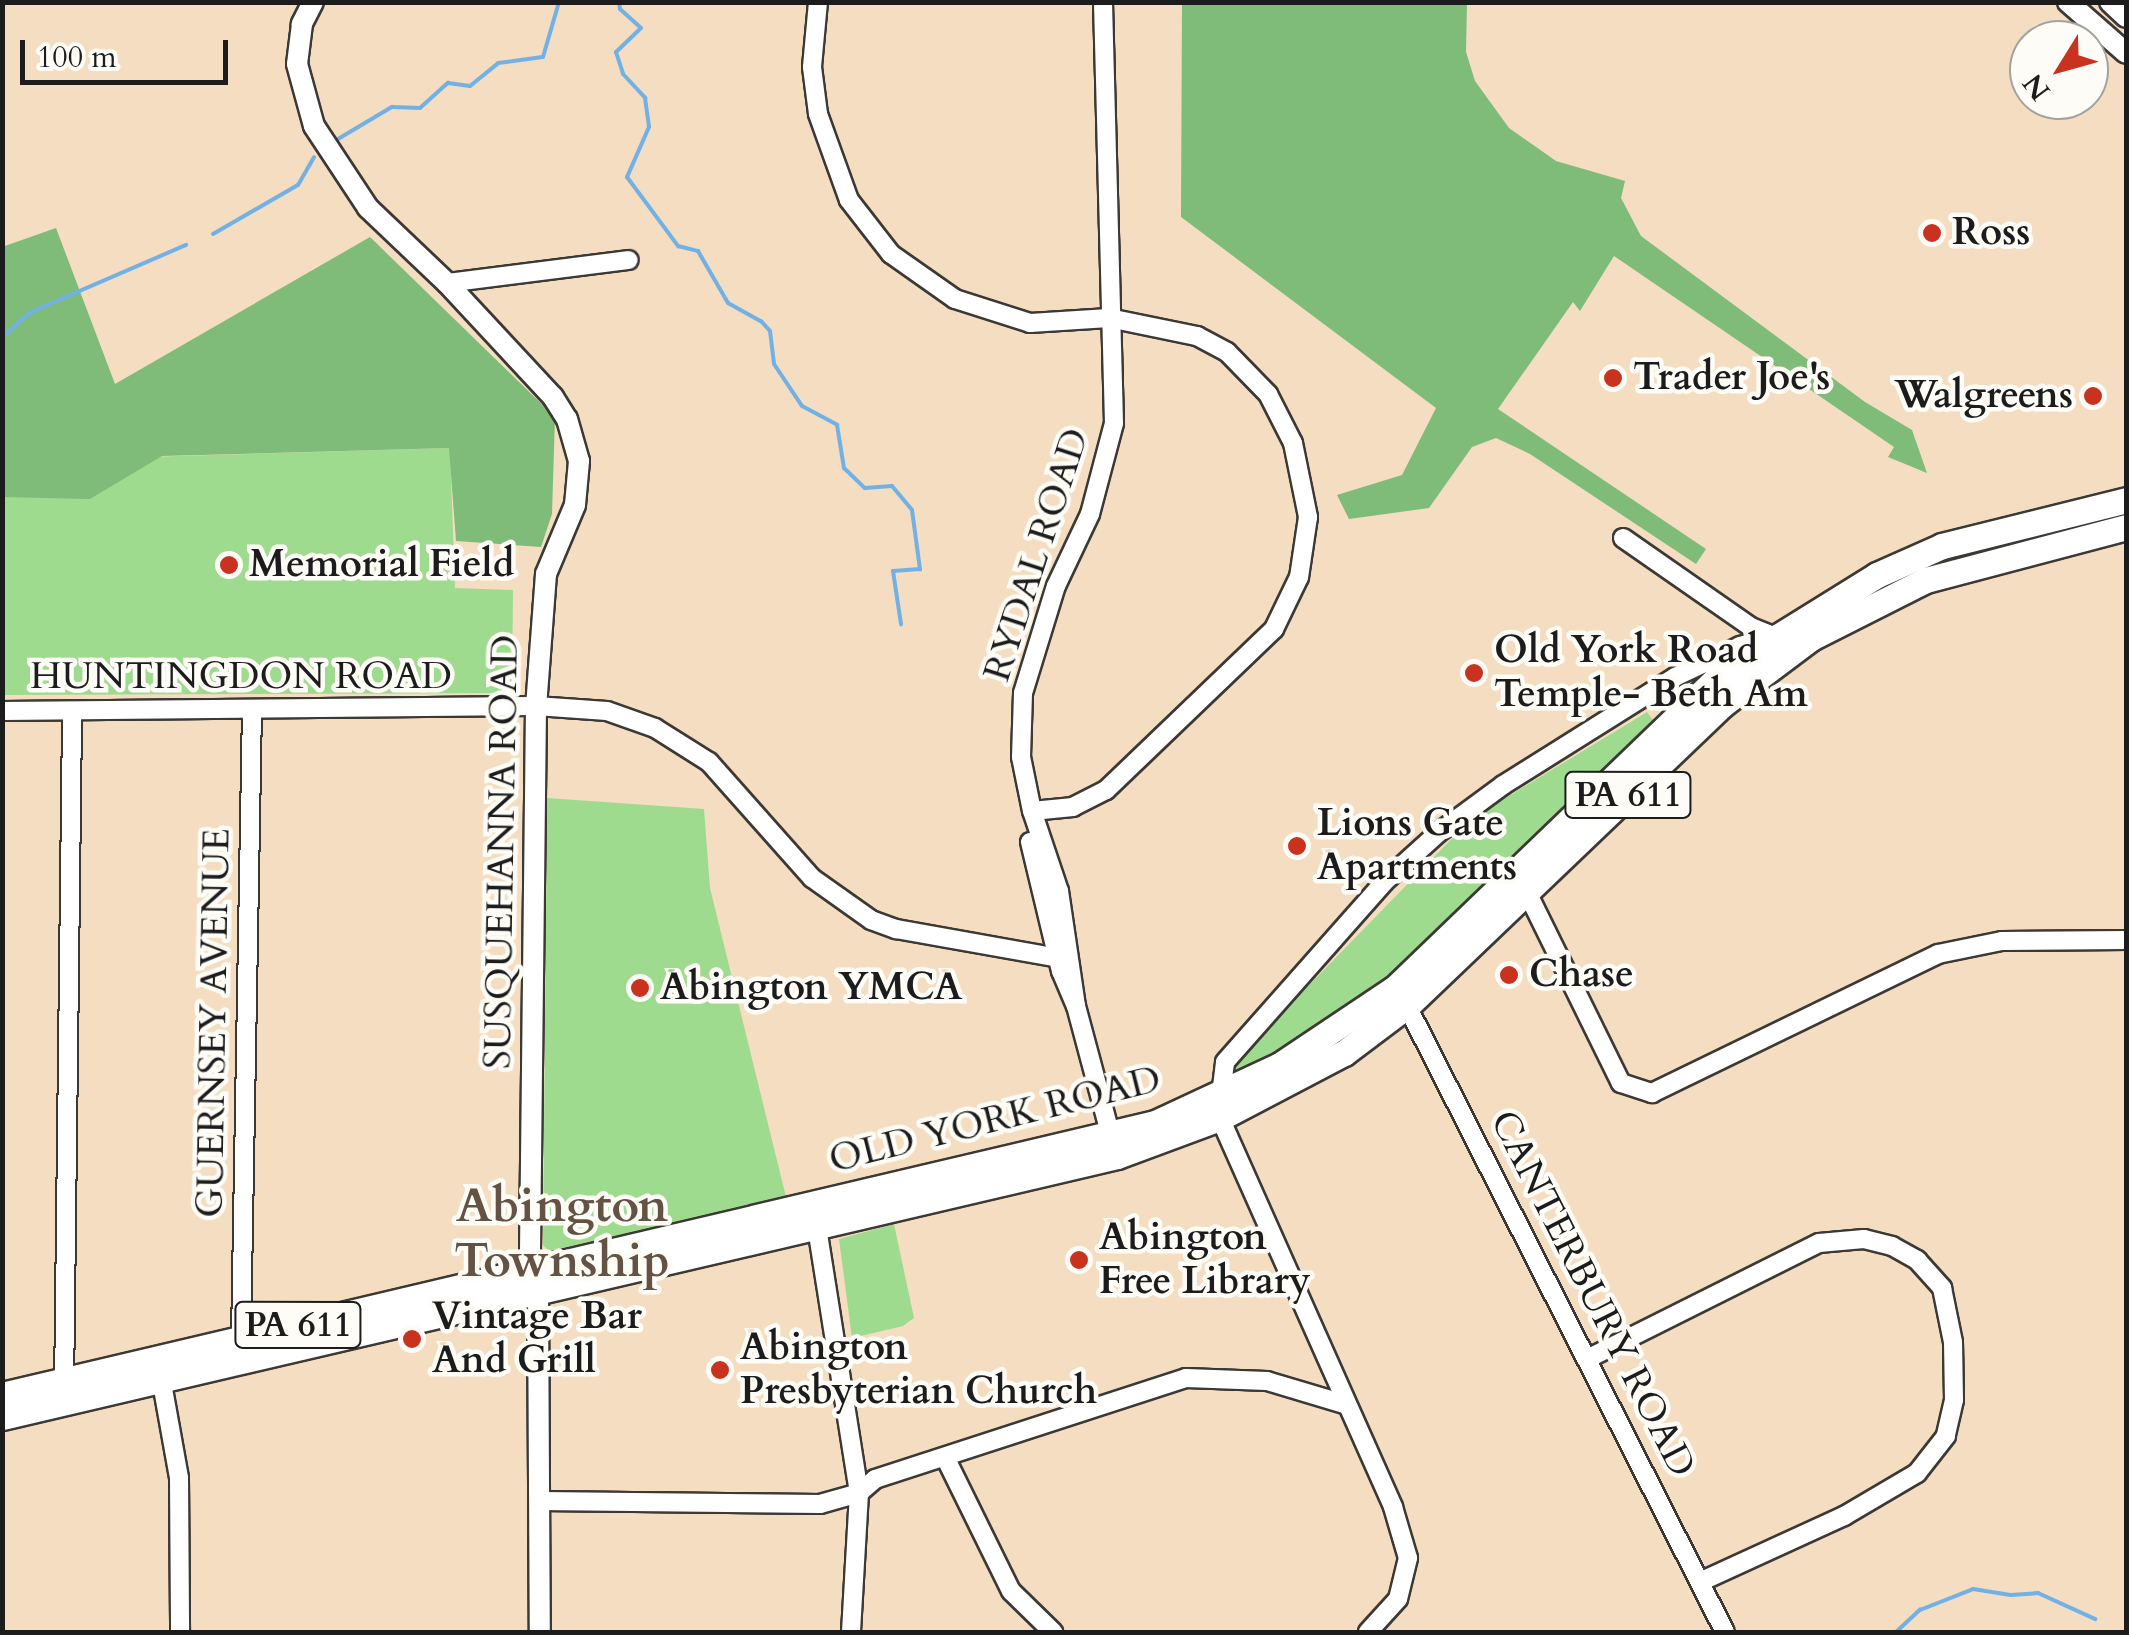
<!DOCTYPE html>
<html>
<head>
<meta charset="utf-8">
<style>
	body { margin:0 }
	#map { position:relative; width:2129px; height:1635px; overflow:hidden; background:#f4ddc0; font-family:Cardo,serif }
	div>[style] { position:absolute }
	.green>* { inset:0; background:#9fdb8e }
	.forest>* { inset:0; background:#7fbb79 }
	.stream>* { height:4px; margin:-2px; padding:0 2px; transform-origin:2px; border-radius:2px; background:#72b1e6 }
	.roads { filter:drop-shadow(2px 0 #3c3935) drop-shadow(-2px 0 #3c3935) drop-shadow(0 2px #3c3935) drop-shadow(0 -2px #3c3935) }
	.minor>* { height:18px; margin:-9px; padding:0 9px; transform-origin:9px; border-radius:9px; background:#fff }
	.major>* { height:20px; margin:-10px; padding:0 10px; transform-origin:10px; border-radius:10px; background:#fff }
	.highway>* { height:25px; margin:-12.5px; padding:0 12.5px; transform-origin:12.5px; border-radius:12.5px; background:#fff }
	.dots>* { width:28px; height:28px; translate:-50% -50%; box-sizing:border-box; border:5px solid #fdfcf7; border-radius:50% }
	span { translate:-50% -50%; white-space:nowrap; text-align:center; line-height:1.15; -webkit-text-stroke:9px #fdfcf7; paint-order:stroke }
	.shield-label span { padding:2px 8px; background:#fdfcf7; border:2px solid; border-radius:8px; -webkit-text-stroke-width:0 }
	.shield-label { font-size:35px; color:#1c1c1c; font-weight:700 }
	.poi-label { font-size:38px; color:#1c1c1c; font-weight:700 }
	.left { translate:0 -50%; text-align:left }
	.right { translate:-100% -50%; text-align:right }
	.street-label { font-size:38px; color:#1c1c1c }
	.district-label { font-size:48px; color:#645244; font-weight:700 }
	.frame { position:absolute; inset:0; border:5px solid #1c1c1c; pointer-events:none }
	.north { position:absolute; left:2009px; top:20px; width:100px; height:100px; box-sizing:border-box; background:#fdfcf7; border:2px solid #a3a29f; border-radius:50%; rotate:233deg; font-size:28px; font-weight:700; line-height:40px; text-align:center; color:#1c1c1c }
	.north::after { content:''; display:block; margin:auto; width:35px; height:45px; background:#c8321e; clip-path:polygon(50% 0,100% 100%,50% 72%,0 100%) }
	.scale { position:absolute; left:20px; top:40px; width:208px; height:45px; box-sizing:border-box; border:5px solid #1c1c1c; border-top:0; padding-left:12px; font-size:30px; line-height:35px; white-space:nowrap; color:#1c1c1c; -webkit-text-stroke:8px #fdfcf7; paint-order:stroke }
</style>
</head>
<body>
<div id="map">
	<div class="green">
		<div style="clip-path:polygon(450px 448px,455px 588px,513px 590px,512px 693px,3px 695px,2px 461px)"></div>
		<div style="clip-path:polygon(1647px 712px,1656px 724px,1653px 731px,1345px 1017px,1237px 1076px,1234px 1062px,1471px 819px)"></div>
		<div style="clip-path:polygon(547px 798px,704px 809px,710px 888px,786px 1197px,549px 1251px,543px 1245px)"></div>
		<div style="clip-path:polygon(894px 1224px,914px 1318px,903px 1326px,852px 1338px,839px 1239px)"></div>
	</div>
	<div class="forest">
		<div style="clip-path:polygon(1182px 3px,1467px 3px,1466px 52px,1475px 81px,1509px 128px,1556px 161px,1625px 181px,1621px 198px,1641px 236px,1865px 402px,1912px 430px,1927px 473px,1888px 457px,1894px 447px,1614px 256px,1580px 311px,1573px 302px,1498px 409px,1706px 549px,1696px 564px,1530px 454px,1496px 438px,1472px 447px,1429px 508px,1349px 519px,1337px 495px,1402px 475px,1436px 408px,1181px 217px)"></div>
		<div style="clip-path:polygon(56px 228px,115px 384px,370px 237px,555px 417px,552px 514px,541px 547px,456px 541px,449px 448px,162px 456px,90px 499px,3px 497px,2px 247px)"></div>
	</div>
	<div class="stream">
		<div style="left:619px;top:2px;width:7px;rotate:82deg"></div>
		<div style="left:620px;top:9px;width:28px;rotate:42deg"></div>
		<div style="left:641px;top:28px;width:35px;rotate:136deg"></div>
		<div style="left:616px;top:52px;width:23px;rotate:72deg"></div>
		<div style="left:623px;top:74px;width:33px;rotate:47deg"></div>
		<div style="left:645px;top:98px;width:29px;rotate:82deg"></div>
		<div style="left:649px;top:127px;width:55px;rotate:113.7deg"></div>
		<div style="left:627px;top:177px;width:86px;rotate:53.5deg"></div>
		<div style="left:678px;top:246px;width:21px;rotate:14deg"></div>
		<div style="left:698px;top:251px;width:60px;rotate:60deg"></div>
		<div style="left:728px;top:303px;width:38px;rotate:29deg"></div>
		<div style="left:761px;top:321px;width:13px;rotate:48deg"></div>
		<div style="left:770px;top:331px;width:33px;rotate:83deg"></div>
		<div style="left:774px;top:364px;width:50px;rotate:56.3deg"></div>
		<div style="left:802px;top:406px;width:40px;rotate:28deg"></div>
		<div style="left:837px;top:425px;width:44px;rotate:80.8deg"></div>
		<div style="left:844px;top:468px;width:29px;rotate:44deg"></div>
		<div style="left:865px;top:488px;width:27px;rotate:-4deg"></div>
		<div style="left:892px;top:486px;width:31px;rotate:50deg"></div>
		<div style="left:912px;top:510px;width:60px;rotate:82.3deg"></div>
		<div style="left:920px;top:569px;width:27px;rotate:176deg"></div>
		<div style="left:893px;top:571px;width:54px;rotate:81.4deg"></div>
		<div style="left:338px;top:139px;width:63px;rotate:-30.7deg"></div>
		<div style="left:392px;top:107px;width:28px;rotate:2deg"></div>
		<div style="left:420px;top:108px;width:38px;rotate:-42deg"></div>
		<div style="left:448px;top:83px;width:22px;rotate:8deg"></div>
		<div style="left:470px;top:86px;width:36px;rotate:-39deg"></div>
		<div style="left:498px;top:63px;width:45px;rotate:-7.6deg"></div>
		<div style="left:543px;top:57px;width:57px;rotate:-73.8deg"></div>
		<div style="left:213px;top:234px;width:98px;rotate:-30deg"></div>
		<div style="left:298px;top:185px;width:32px;rotate:-60deg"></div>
		<div style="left:2px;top:337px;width:38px;rotate:-41deg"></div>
		<div style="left:31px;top:312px;width:169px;rotate:-23.4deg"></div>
		<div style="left:1896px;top:1632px;width:33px;rotate:-43deg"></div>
		<div style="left:1920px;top:1610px;width:57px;rotate:-21.6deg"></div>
		<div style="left:1973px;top:1589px;width:38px;rotate:9deg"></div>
		<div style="left:2011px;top:1595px;width:27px;rotate:-4deg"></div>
		<div style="left:2038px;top:1593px;width:63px;rotate:24.5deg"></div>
	</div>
	<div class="roads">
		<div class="minor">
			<div style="left:818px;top:2px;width:65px;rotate:95.3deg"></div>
			<div style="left:812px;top:67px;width:47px;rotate:82.7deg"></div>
			<div style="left:818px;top:114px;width:91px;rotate:70.2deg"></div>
			<div style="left:849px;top:200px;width:68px;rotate:52.1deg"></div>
			<div style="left:891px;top:254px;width:78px;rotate:35.1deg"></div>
			<div style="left:955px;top:299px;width:79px;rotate:17.7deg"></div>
			<div style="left:1030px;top:323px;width:79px;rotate:-3.6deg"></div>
			<div style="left:1109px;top:318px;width:90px;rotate:11.6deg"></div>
			<div style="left:1197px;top:336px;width:34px;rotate:28deg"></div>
			<div style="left:1227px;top:352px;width:59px;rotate:45.7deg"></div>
			<div style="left:1268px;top:394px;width:55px;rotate:63deg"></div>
			<div style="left:1293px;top:443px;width:76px;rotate:78.5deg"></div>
			<div style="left:1308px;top:517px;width:61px;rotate:98.5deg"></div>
			<div style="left:1299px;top:577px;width:58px;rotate:115.7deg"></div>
			<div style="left:1274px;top:629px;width:233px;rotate:136.2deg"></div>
			<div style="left:1106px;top:790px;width:37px;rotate:153deg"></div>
			<div style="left:1073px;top:807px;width:41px;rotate:174.4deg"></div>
			<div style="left:447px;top:283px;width:183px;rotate:-7.2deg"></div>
			<div style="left:1623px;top:538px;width:156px;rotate:34.8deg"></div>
			<div style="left:1751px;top:627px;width:27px;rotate:22deg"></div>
			<div style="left:2px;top:711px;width:534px;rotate:-0.54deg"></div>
			<div style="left:536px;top:706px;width:71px;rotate:4deg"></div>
			<div style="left:607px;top:711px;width:51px;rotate:19.5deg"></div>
			<div style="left:655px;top:728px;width:64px;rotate:32.2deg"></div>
			<div style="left:709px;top:762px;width:155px;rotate:48.4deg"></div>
			<div style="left:812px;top:878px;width:72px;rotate:35.4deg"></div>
			<div style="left:871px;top:920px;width:27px;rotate:20deg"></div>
			<div style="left:896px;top:929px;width:165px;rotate:10.1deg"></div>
			<div style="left:1030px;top:842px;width:133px;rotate:76.5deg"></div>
			<div style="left:1061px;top:971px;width:38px;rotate:67deg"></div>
			<div style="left:1076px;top:1006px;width:143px;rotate:75deg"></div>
			<div style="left:1522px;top:882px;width:224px;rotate:63.8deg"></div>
			<div style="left:1621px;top:1083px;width:33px;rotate:18deg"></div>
			<div style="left:1652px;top:1093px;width:318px;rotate:-25.9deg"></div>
			<div style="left:1938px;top:954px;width:65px;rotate:-11.5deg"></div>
			<div style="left:2002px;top:941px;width:124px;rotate:-0.5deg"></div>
			<div style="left:1402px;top:996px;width:713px;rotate:63.08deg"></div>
			<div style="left:1076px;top:1006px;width:116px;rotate:-98.4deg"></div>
			<div style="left:1059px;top:891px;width:84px;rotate:-108.6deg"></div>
			<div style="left:1032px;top:811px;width:55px;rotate:-101.5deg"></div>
			<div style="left:1021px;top:757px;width:64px;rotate:-88.2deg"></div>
			<div style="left:1023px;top:693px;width:112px;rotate:-72.9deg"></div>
			<div style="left:1056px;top:586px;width:80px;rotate:-64.7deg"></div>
			<div style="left:1090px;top:514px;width:94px;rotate:-75.2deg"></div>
			<div style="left:1114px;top:423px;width:421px;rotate:-91.5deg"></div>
			<div style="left:1221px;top:1095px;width:33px;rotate:-83deg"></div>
			<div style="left:1225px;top:1062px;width:240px;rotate:-48.5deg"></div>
			<div style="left:1384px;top:882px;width:73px;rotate:-42.2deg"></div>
			<div style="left:1438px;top:833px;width:81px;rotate:-36.4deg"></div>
			<div style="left:1503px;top:785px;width:203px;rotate:-32.1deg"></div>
			<div style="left:1675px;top:677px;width:72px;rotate:-25.5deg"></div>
			<div style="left:1740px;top:646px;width:27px;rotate:-15deg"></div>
			<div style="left:1220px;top:1118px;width:426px;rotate:66deg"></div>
			<div style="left:1393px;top:1507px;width:53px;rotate:73.6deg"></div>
			<div style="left:1408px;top:1558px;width:42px;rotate:103.7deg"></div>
			<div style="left:1398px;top:1599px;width:45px;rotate:132.3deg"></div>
			<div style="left:815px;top:1215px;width:281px;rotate:81deg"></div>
			<div style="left:859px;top:1493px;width:139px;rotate:93.3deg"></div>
			<div style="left:241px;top:1338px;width:629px;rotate:-89deg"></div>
			<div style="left:1589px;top:1358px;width:257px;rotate:-26.6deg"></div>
			<div style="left:1819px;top:1243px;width:45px;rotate:-5.1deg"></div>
			<div style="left:1864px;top:1239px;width:29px;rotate:14deg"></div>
			<div style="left:1892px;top:1246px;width:29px;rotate:29deg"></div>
			<div style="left:1917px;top:1260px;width:38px;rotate:48deg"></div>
			<div style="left:1942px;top:1288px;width:55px;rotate:78.5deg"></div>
			<div style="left:1953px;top:1342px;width:58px;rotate:89deg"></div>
			<div style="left:1954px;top:1400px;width:37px;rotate:103deg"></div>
			<div style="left:1946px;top:1436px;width:47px;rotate:128.1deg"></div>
			<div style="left:1917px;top:1473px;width:85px;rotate:149.5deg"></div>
			<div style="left:1844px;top:1516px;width:158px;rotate:155.4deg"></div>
			<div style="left:160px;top:1372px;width:108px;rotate:79.8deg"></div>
			<div style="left:179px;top:1478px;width:154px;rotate:89.6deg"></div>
			<div style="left:64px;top:1391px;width:679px;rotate:-89.32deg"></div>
			<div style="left:946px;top:1459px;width:147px;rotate:63.8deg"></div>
			<div style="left:1011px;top:1591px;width:59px;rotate:44.3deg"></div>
			<div style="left:539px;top:1501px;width:281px;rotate:0.6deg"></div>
			<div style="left:820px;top:1504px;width:41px;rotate:-15.8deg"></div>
			<div style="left:859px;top:1493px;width:21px;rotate:-41deg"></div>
			<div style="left:875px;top:1479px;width:327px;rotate:-18deg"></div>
			<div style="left:1186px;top:1378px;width:81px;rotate:2.1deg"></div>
			<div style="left:1267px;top:1381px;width:80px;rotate:16.6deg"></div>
		</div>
		<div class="major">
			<div style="left:313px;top:2px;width:25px;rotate:117deg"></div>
			<div style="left:302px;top:24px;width:40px;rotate:97.1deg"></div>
			<div style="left:297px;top:64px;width:64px;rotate:74.7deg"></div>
			<div style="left:314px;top:126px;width:98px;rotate:56.6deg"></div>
			<div style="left:368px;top:208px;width:109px;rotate:43.5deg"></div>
			<div style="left:447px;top:283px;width:156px;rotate:47.1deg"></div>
			<div style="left:553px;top:397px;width:26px;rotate:58deg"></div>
			<div style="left:567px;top:419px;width:44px;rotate:74.1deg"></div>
			<div style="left:579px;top:461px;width:44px;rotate:95.2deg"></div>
			<div style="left:575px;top:505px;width:75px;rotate:112.8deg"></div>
			<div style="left:546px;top:574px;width:132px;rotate:94.3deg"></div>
			<div style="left:536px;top:706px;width:546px;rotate:90.63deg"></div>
			<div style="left:530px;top:1252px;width:41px;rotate:78.7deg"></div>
			<div style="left:538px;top:1292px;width:340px;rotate:89.7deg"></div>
			<div style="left:2068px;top:2px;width:77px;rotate:41.3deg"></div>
			<div style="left:2110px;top:2px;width:22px;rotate:43deg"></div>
		</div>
		<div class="highway">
			<div style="left:2px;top:1395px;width:1185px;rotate:-13.27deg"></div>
			<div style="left:1155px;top:1123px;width:138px;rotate:-24.9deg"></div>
			<div style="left:1280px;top:1065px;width:138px;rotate:-33.8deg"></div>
			<div style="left:1395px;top:988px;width:446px;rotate:-43.9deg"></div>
			<div style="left:1716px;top:679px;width:74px;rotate:-34.5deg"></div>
			<div style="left:1777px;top:637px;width:118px;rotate:-31.8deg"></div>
			<div style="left:1877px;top:575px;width:71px;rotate:-24deg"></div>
			<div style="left:1942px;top:546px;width:190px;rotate:-14deg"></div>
			<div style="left:2px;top:1417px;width:1145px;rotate:-13.17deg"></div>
			<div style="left:1117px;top:1156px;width:110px;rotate:-20.3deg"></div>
			<div style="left:1220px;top:1118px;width:140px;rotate:-27.7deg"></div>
			<div style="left:1344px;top:1053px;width:81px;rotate:-37deg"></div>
			<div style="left:1409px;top:1004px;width:434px;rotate:-43.7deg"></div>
			<div style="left:1723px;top:704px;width:110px;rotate:-36.9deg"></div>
			<div style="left:1811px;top:638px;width:129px;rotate:-26.8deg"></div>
			<div style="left:1926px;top:580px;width:207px;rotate:-14.8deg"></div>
		</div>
	</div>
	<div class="dots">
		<div style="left:1932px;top:233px;background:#c8321e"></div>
		<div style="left:1613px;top:378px;background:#c8321e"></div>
		<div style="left:2093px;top:396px;background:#c8321e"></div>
		<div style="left:229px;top:565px;background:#c8321e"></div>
		<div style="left:1474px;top:673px;background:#c8321e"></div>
		<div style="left:1297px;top:846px;background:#c8321e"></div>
		<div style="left:1509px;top:975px;background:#c8321e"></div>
		<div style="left:640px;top:988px;background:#c8321e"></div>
		<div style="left:1079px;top:1260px;background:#c8321e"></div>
		<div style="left:412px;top:1339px;background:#c8321e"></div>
		<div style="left:720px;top:1370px;background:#c8321e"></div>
	</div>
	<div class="shield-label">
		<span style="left:1628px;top:795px">PA 611</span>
		<span style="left:298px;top:1325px">PA 611</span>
	</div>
	<div class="poi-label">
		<span class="left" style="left:1952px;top:233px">Ross</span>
		<span class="left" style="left:1633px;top:378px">Trader Joe's</span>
		<span class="right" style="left:2073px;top:396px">Walgreens</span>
		<span class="left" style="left:249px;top:565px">Memorial Field</span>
		<span class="left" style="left:1494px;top:673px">Old York Road<br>Temple- Beth Am</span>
		<span class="left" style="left:1317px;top:846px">Lions Gate<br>Apartments</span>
		<span class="left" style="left:1529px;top:975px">Chase</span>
		<span class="left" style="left:660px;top:988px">Abington YMCA</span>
		<span class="left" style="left:1099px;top:1260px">Abington<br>Free Library</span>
		<span class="left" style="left:432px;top:1339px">Vintage Bar<br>And Grill</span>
		<span class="left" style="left:740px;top:1370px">Abington<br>Presbyterian Church</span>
	</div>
	<div class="street-label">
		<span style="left:1037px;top:555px;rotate:-72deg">RYDAL ROAD</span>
		<span style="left:241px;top:677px">HUNTINGDON ROAD</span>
		<span style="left:502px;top:852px;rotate:-89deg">SUSQUEHANNA ROAD</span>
		<span style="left:214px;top:1023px;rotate:-89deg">GUERNSEY AVENUE</span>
		<span style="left:995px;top:1120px;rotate:-14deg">OLD YORK ROAD</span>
		<span style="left:1592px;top:1294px;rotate:63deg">CANTERBURY ROAD</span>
	</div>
	<div class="district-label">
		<span style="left:562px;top:1233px">Abington<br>Township</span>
	</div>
	<div class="frame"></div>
	<div class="north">N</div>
	<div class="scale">100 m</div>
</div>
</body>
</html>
